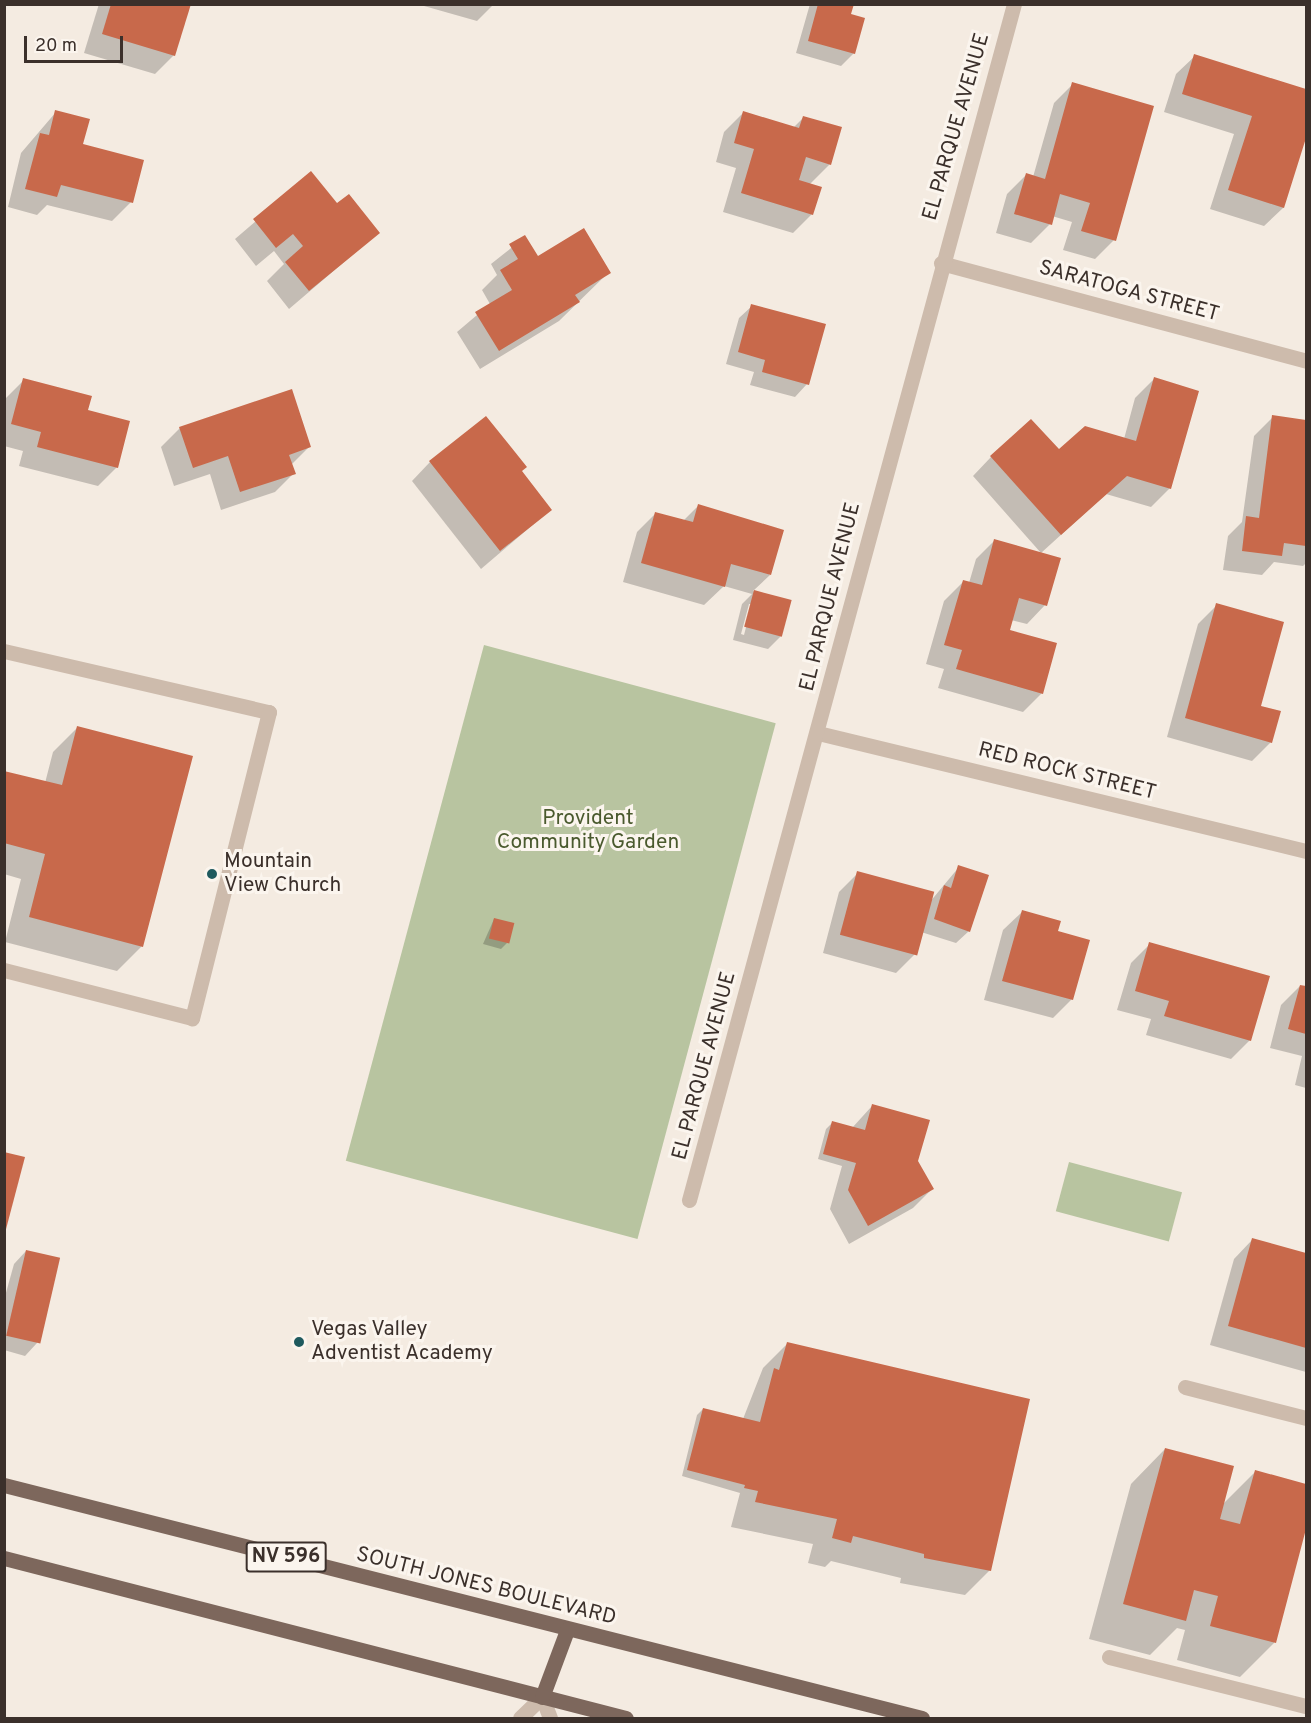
<!DOCTYPE html>
<html>
<head>
<meta charset="utf-8">
<style>
	body { margin:0 }
	#map { position:relative; width:1311px; height:1723px; overflow:hidden; background:#f4ebe1; font-family:Overpass,sans-serif }
	div>[style] { position:absolute }
	.green>* { inset:0; background:#b8c4a0; transform-origin:0 0 }
	.shadow>* { inset:0; background:#0003 }
	.building>* { inset:0; background:#c8694b; transform-origin:0 0 }
	.minor>* { height:15px; margin:-7.5px; padding:0 7.5px; transform-origin:7.5px; border-radius:7.5px; background:#cdbbac }
	.major>* { height:15px; margin:-7.5px; padding:0 7.5px; transform-origin:7.5px; border-radius:7.5px; background:#7d675c }
	.dots>* { width:16px; height:16px; translate:-50% -50%; box-sizing:border-box; border:3px solid #fbf5ee; border-radius:50% }
	span { translate:-50% -50%; white-space:nowrap; text-align:center; line-height:1.15; -webkit-text-stroke:6px #fbf5ee; paint-order:stroke }
	.shield-label span { padding:2px 4px; background:#fbf5ee; border:2px solid; border-radius:4px; -webkit-text-stroke-width:0 }
	.shield-label { font-size:20px; color:#3b302b; font-weight:700 }
	.street-label { font-size:21px; color:#3b302b }
	.park-label { font-size:21px; color:#4a5a2e }
	.poi-label { font-size:21px; color:#3b302b }
	.left { translate:0 -50%; text-align:left }
	.frame { position:absolute; inset:0; border:6px solid #3b302b; pointer-events:none }
	.scale { position:absolute; left:24px; top:36px; width:99px; height:27px; box-sizing:border-box; border:3px solid #3b302b; border-top:0; padding-left:8px; font-size:18px; line-height:21px; white-space:nowrap; color:#3b302b; -webkit-text-stroke:4px #fbf5ee; paint-order:stroke }
</style>
</head>
<body>
<div id="map">
	<div class="green">
		<div style="left:484px;top:645px;width:302px;height:534px;rotate:15deg"></div>
		<div style="left:1069px;top:1162px;width:117px;height:51px;rotate:15deg"></div>
	</div>
	<div class="shadow">
		<div style="clip-path:polygon(99px 4px,189px 4px,174px 55px,155px 74px,84px 53px)"></div>
		<div style="clip-path:polygon(417px 4px,494px 4px,477px 21px)"></div>
		<div style="clip-path:polygon(810px 4px,852px 4px,849px 15px,854px 53px,841px 66px,796px 53px)"></div>
		<div style="clip-path:polygon(1195px 56px,1306px 91px,1306px 133px,1283px 208px,1264px 226px,1210px 209px,1234px 134px,1164px 112px,1176px 74px)"></div>
		<div style="clip-path:polygon(1073px 84px,1114px 240px,1095px 259px,1063px 250px,1072px 222px,1052px 216px,1050px 224px,1031px 243px,996px 233px,1007px 194px,1026px 175px,1033px 177px,1054px 103px)"></div>
		<div style="clip-path:polygon(56px 112px,131px 202px,112px 221px,47px 205px,37px 215px,8px 207px,21px 153px)"></div>
		<div style="clip-path:polygon(743px 113px,793px 128px,804px 117px,830px 164px,809px 185px,812px 214px,793px 233px,723px 212px,736px 168px,716px 162px,724px 132px)"></div>
		<div style="clip-path:polygon(311px 174px,337px 205px,378px 233px,289px 309px,267px 281px,284px 264px,274px 251px,256px 266px,235px 239px)"></div>
		<div style="clip-path:polygon(525px 237px,538px 258px,609px 272px,559px 321px,480px 369px,457px 332px,490px 304px,482px 290px,497px 275px,491px 264px)"></div>
		<div style="clip-path:polygon(752px 306px,807px 384px,795px 397px,750px 385px,754px 372px,726px 364px,739px 318px)"></div>
		<div style="clip-path:polygon(1154px 379px,1170px 488px,1151px 507px,1106px 494px,1041px 553px,973px 476px,991px 457px,1059px 451px,1124px 439px,1135px 398px)"></div>
		<div style="clip-path:polygon(24px 380px,86px 411px,117px 467px,98px 486px,19px 466px,23px 451px,4px 446px,5px 399px)"></div>
		<div style="clip-path:polygon(1273px 417px,1306px 421px,1306px 563px,1303px 566px,1274px 562px,1262px 575px,1223px 570px,1228px 536px,1242px 522px,1254px 436px)"></div>
		<div style="clip-path:polygon(180px 428px,309px 447px,291px 465px,294px 473px,275px 492px,221px 510px,210px 474px,174px 486px,161px 447px)"></div>
		<div style="clip-path:polygon(430px 462px,550px 510px,481px 569px,412px 481px)"></div>
		<div style="clip-path:polygon(evenodd,698px 506px,770px 575px,753px 591px,790px 601px,781px 636px,768px 649px,733px 640px,742px 604px,752px 594px,724px 586px,704px 605px,623px 582px,637px 532px,656px 513px,683px 521px,698px 506px,749px 604px,752px 604px,744px 635px,741px 634px,749px 604px)"></div>
		<div style="clip-path:polygon(995px 540px,1045px 605px,1027px 624px,1011px 620px,1008px 631px,1042px 693px,1023px 712px,938px 688px,944px 669px,926px 664px,944px 601px,963px 582px,969px 583px,976px 559px)"></div>
		<div style="clip-path:polygon(1217px 605px,1271px 742px,1252px 761px,1167px 737px,1198px 624px)"></div>
		<div style="clip-path:polygon(78px 727px,142px 946px,117px 971px,5px 942px,21px 879px,4px 874px,4px 772px,45px 783px,53px 752px)"></div>
		<div style="clip-path:polygon(959px 867px,969px 931px,956px 943px,921px 932px,915px 954px,896px 973px,823px 953px,839px 892px,858px 873px,929px 903px)"></div>
		<div style="clip-path:polygon(1022px 912px,1056px 932px,1072px 999px,1053px 1018px,984px 1000px,1003px 930px)"></div>
		<div style="clip-path:polygon(494px 919px,507px 943px,501px 949px,483px 944px)"></div>
		<div style="clip-path:polygon(1150px 944px,1250px 1040px,1231px 1059px,1146px 1035px,1151px 1019px,1117px 1010px,1131px 963px)"></div>
		<div style="clip-path:polygon(1300px 986px,1306px 988px,1306px 1088px,1295px 1085px,1302px 1056px,1270px 1048px,1281px 1005px)"></div>
		<div style="clip-path:polygon(872px 1106px,917px 1161px,932px 1189px,913px 1208px,849px 1244px,830px 1209px,842px 1166px,818px 1159px,826px 1129px,832px 1123px,852px 1128px)"></div>
		<div style="clip-path:polygon(1252px 1240px,1306px 1255px,1306px 1372px,1210px 1345px,1234px 1259px)"></div>
		<div style="clip-path:polygon(26px 1251px,37px 1343px,25px 1356px,4px 1350px,4px 1300px,14px 1264px)"></div>
		<div style="clip-path:polygon(787px 1344px,990px 1570px,965px 1595px,900px 1583px,901px 1578px,831px 1561px,825px 1567px,808px 1563px,813px 1544px,731px 1527px,740px 1493px,682px 1476px,697px 1415px,703px 1409px,743px 1419px,763px 1368px)"></div>
		<div style="clip-path:polygon(1165px 1449px,1223px 1504px,1255px 1472px,1306px 1485px,1306px 1523px,1274px 1643px,1240px 1677px,1177px 1660px,1185px 1630px,1177px 1628px,1150px 1655px,1089px 1639px,1131px 1484px)"></div>
	</div>
	<div class="building">
		<div style="clip-path:polygon(111px 4px,191px 4px,175px 56px,102px 34px)"></div>
		<div style="clip-path:polygon(818px 4px,854px 4px,851px 14px,865px 18px,855px 54px,808px 41px)"></div>
		<div style="clip-path:polygon(1194px 54px,1306px 89px,1306px 138px,1284px 208px,1228px 190px,1252px 116px,1182px 94px)"></div>
		<div style="clip-path:polygon(1072px 82px,1154px 106px,1116px 241px,1081px 231px,1090px 203px,1060px 194px,1052px 225px,1014px 214px,1026px 173px,1045px 179px)"></div>
		<div style="clip-path:polygon(55px 110px,90px 119px,83px 144px,144px 160px,133px 203px,61px 185px,57px 197px,25px 189px,40px 133px,49px 135px)"></div>
		<div style="clip-path:polygon(743px 111px,799px 128px,803px 116px,842px 127px,831px 165px,806px 157px,799px 180px,822px 187px,813px 215px,741px 193px,754px 149px,734px 143px)"></div>
		<div style="clip-path:polygon(311px 171px,337px 203px,349px 194px,380px 233px,309px 291px,285px 262px,303px 246px,293px 234px,276px 248px,253px 219px)"></div>
		<div style="clip-path:polygon(584px 228px,611px 273px,575px 295px,580px 302px,499px 351px,475px 312px,512px 290px,500px 270px,518px 259px,509px 244px,525px 235px,538px 256px)"></div>
		<div style="clip-path:polygon(751px 304px,826px 324px,809px 385px,762px 372px,765px 360px,738px 352px)"></div>
		<div style="clip-path:polygon(1154px 377px,1199px 391px,1171px 489px,1127px 476px,1061px 535px,990px 456px,1031px 419px,1059px 449px,1085px 426px,1136px 441px)"></div>
		<div style="clip-path:polygon(23px 378px,92px 396px,88px 410px,130px 421px,118px 468px,37px 447px,41px 432px,11px 424px)"></div>
		<div style="clip-path:polygon(292px 389px,311px 447px,289px 455px,296px 474px,240px 492px,228px 456px,193px 468px,179px 427px)"></div>
		<div style="clip-path:polygon(1272px 415px,1306px 420px,1306px 546px,1284px 543px,1282px 556px,1242px 551px,1246px 516px,1259px 518px)"></div>
		<div style="clip-path:polygon(486px 416px,527px 467px,522px 471px,552px 510px,500px 551px,429px 461px)"></div>
		<div style="clip-path:polygon(698px 504px,784px 530px,771px 575px,731px 564px,725px 587px,641px 563px,655px 512px,693px 522px)"></div>
		<div style="clip-path:polygon(994px 539px,1061px 558px,1047px 606px,1019px 598px,1010px 630px,1057px 643px,1043px 694px,956px 669px,962px 650px,944px 645px,963px 580px,982px 585px)"></div>
		<div style="left:754px;top:590px;width:39px;height:38px;rotate:15deg"></div>
		<div style="clip-path:polygon(1216px 603px,1284px 622px,1261px 706px,1281px 711px,1272px 743px,1185px 718px)"></div>
		<div style="clip-path:polygon(77px 726px,193px 756px,143px 947px,29px 917px,45px 854px,4px 843px,4px 771px,62px 785px)"></div>
		<div style="clip-path:polygon(958px 865px,989px 875px,970px 932px,934px 919px,944px 885px,951px 888px)"></div>
		<div style="left:857px;top:871px;width:80px;height:66px;rotate:15deg"></div>
		<div style="clip-path:polygon(1022px 910px,1061px 921px,1058px 931px,1090px 940px,1073px 1000px,1002px 981px)"></div>
		<div style="left:494px;top:918px;width:21px;height:21px;rotate:14deg"></div>
		<div style="clip-path:polygon(1149px 942px,1270px 976px,1251px 1041px,1164px 1016px,1169px 1001px,1135px 991px)"></div>
		<div style="clip-path:polygon(1300px 985px,1306px 986px,1306px 1034px,1288px 1029px)"></div>
		<div style="clip-path:polygon(872px 1104px,930px 1120px,918px 1161px,934px 1189px,868px 1226px,848px 1190px,856px 1163px,823px 1154px,832px 1121px,865px 1130px)"></div>
		<div style="clip-path:polygon(4px 1152px,25px 1157px,5px 1233px,4px 1233px)"></div>
		<div style="clip-path:polygon(1252px 1238px,1306px 1253px,1306px 1348px,1228px 1326px)"></div>
		<div style="left:26px;top:1250px;width:35px;height:88px;rotate:13deg"></div>
		<div style="clip-path:polygon(787px 1342px,1030px 1399px,991px 1571px,924px 1558px,924px 1554px,853px 1536px,851px 1543px,832px 1538px,837px 1519px,755px 1502px,758px 1491px,744px 1488px,745px 1485px,687px 1470px,703px 1408px,760px 1422px,774px 1368px,779px 1370px)"></div>
		<div style="clip-path:polygon(1165px 1448px,1234px 1466px,1220px 1519px,1240px 1524px,1255px 1470px,1306px 1484px,1306px 1529px,1276px 1643px,1210px 1626px,1218px 1596px,1194px 1590px,1186px 1621px,1123px 1604px)"></div>
	</div>
	<div class="minor">
		<div style="left:941px;top:263px;width:378px;rotate:15deg"></div>
		<div style="left:4px;top:651px;width:272px;rotate:13deg"></div>
		<div style="left:269px;top:712px;width:316px;rotate:104.1deg"></div>
		<div style="left:192px;top:1018px;width:194px;rotate:-165.7deg"></div>
		<div style="left:818px;top:733px;width:502px;rotate:13.59deg"></div>
		<div style="left:689px;top:1200px;width:1239px;rotate:-74.8deg"></div>
		<div style="left:1185px;top:1387px;width:125px;rotate:14.4deg"></div>
		<div style="left:1109px;top:1657px;width:203px;rotate:14deg"></div>
		<div style="left:520px;top:1718px;width:30px;rotate:-44deg"></div>
		<div style="left:542px;top:1697px;width:22px;rotate:69deg"></div>
	</div>
	<div class="major">
		<div style="left:4px;top:1485px;width:947px;rotate:14.24deg"></div>
		<div style="left:4px;top:1558px;width:642px;rotate:14.43deg"></div>
		<div style="left:542px;top:1697px;width:72px;rotate:-69.5deg"></div>
	</div>
	<div class="dots">
		<div style="left:212px;top:874px;background:#1f5a5e"></div>
		<div style="left:299px;top:1342px;background:#1f5a5e"></div>
	</div>
	<div class="shield-label">
		<span style="left:286px;top:1557px">NV 596</span>
	</div>
	<div class="street-label">
		<span style="left:957px;top:127px;rotate:-74deg">EL PARQUE AVENUE</span>
		<span style="left:1129px;top:292px;rotate:15deg">SARATOGA STREET</span>
		<span style="left:831px;top:597px;rotate:-76deg">EL PARQUE AVENUE</span>
		<span style="left:1067px;top:772px;rotate:14deg">RED ROCK STREET</span>
		<span style="left:705px;top:1066px;rotate:-75deg">EL PARQUE AVENUE</span>
		<span style="left:486px;top:1587px;rotate:14deg">SOUTH JONES BOULEVARD</span>
	</div>
	<div class="park-label">
		<span style="left:588px;top:831px">Provident<br>Community Garden</span>
	</div>
	<div class="poi-label">
		<span class="left" style="left:224px;top:874px">Mountain<br>View Church</span>
		<span class="left" style="left:311px;top:1342px">Vegas Valley<br>Adventist Academy</span>
	</div>
	<div class="frame"></div>
	<div class="scale">20 m</div>
</div>
</body>
</html>
